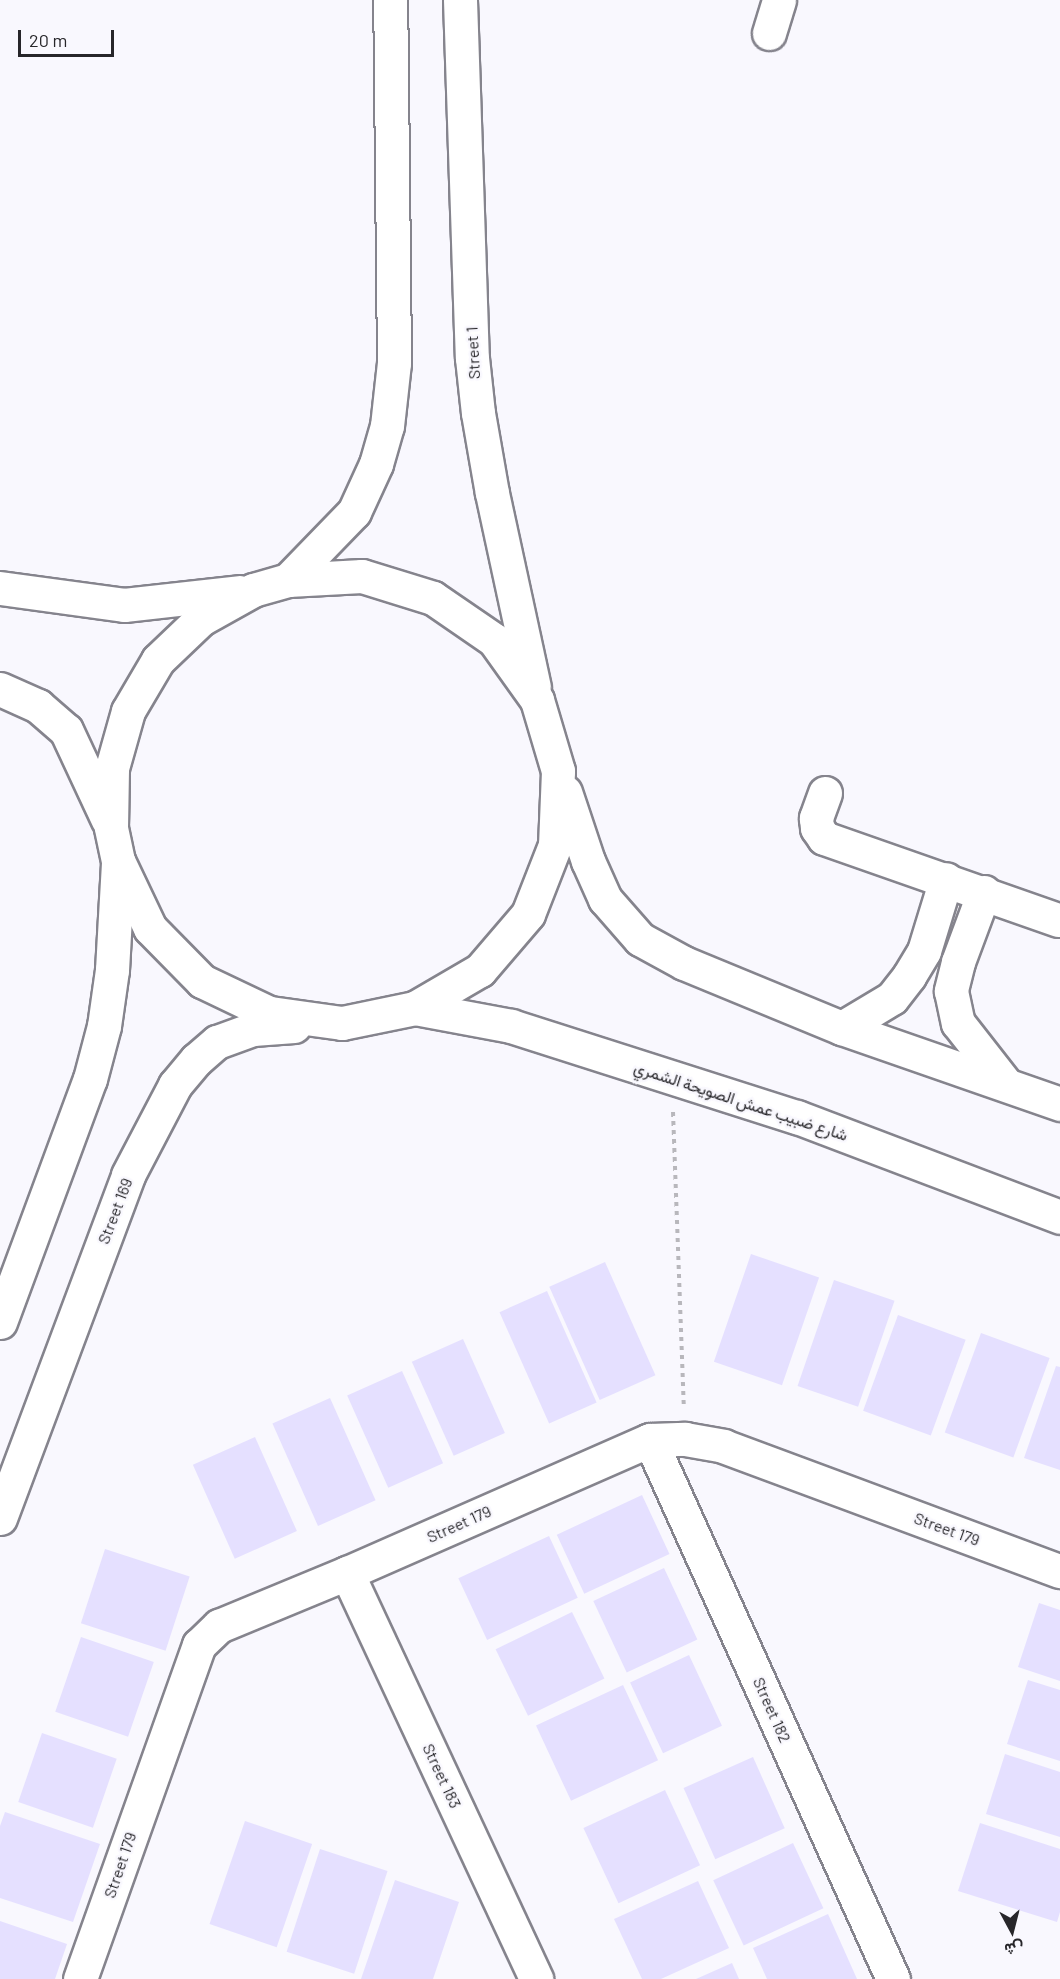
<!DOCTYPE html>
<html>
<head>
<meta charset="utf-8">
<style>
	body { margin:0 }
	#map { position:relative; width:1060px; height:1979px; overflow:hidden; background:#f9f8fe; font-family:Barlow,Vazirmatn,sans-serif }
	div>[style] { position:absolute }
	.building>* { inset:0; background:#e5e0ff; transform-origin:0 0 }
	.path>* { height:4px; margin-top:-2px; transform-origin:0; background:repeating-linear-gradient(90deg,#b8b7bc 0 4.5px,transparent 0 9px) }
	.roads { filter:drop-shadow(2px 0 #85848d) drop-shadow(-2px 0 #85848d) drop-shadow(0 2px #85848d) drop-shadow(0 -2px #85848d) }
	.minor>* { height:33px; margin:-16.5px; padding:0 16.5px; transform-origin:16.5px; border-radius:16.5px; background:#fff }
	span { translate:-50% -50%; white-space:nowrap; text-align:center; line-height:1.15; -webkit-text-stroke:5px #f9f8fe; paint-order:stroke }
	.street-label { font-size:16px; color:#27262a }
	.north { position:absolute; left:982px; top:1901px; width:60px; height:60px; -webkit-text-stroke:4px #f9f8fe; paint-order:stroke; rotate:173deg; font-size:16px; font-weight:700; line-height:24px; text-align:center; color:#27262a }
	.north::after { content:''; display:block; margin:auto; width:21px; height:27px; background:#27262a; clip-path:polygon(50% 0,100% 100%,50% 72%,0 100%) }
	.scale { position:absolute; left:18px; top:30px; width:96px; height:27px; box-sizing:border-box; border:3px solid #27262a; border-top:0; padding-left:8px; font-size:18px; line-height:21px; white-space:nowrap; color:#27262a; -webkit-text-stroke:4px #f9f8fe; paint-order:stroke }
</style>
</head>
<body>
<div id="map">
	<div class="building">
		<div style="left:751px;top:1254px;width:72px;height:114px;rotate:19deg"></div>
		<div style="left:605px;top:1262px;width:124px;height:61px;rotate:66deg"></div>
		<div style="left:834px;top:1280px;width:64px;height:112px;rotate:19deg"></div>
		<div style="left:547px;top:1291px;width:122px;height:52px;rotate:66deg"></div>
		<div style="left:898px;top:1315px;width:72px;height:102px;rotate:20deg"></div>
		<div style="left:981px;top:1333px;width:73px;height:106px;rotate:20deg"></div>
		<div style="left:463px;top:1339px;width:103px;height:56px;rotate:66deg"></div>
		<div style="clip-path:polygon(1056px 1366px,1060px 1367px,1060px 1470px,1024px 1458px)"></div>
		<div style="left:402px;top:1371px;width:101px;height:60px;rotate:66deg"></div>
		<div style="left:330px;top:1398px;width:112px;height:63px;rotate:66deg"></div>
		<div style="left:255px;top:1437px;width:103px;height:68px;rotate:66deg"></div>
		<div style="left:642px;top:1495px;width:65px;height:94px;rotate:65deg"></div>
		<div style="left:549px;top:1536px;width:68px;height:100px;rotate:65deg"></div>
		<div style="left:105px;top:1549px;width:89px;height:78px;rotate:18deg"></div>
		<div style="left:664px;top:1568px;width:79px;height:78px;rotate:65deg"></div>
		<div style="clip-path:polygon(1039px 1603px,1060px 1610px,1060px 1681px,1018px 1667px)"></div>
		<div style="left:572px;top:1612px;width:74px;height:85px;rotate:64deg"></div>
		<div style="left:81px;top:1637px;width:77px;height:79px;rotate:19deg"></div>
		<div style="left:689px;top:1655px;width:78px;height:65px;rotate:65deg"></div>
		<div style="clip-path:polygon(1028px 1680px,1060px 1690px,1060px 1761px,1007px 1744px)"></div>
		<div style="left:623px;top:1685px;width:83px;height:96px;rotate:65deg"></div>
		<div style="left:42px;top:1733px;width:79px;height:73px;rotate:19deg"></div>
		<div style="clip-path:polygon(1005px 1754px,1060px 1772px,1060px 1837px,986px 1814px)"></div>
		<div style="left:753px;top:1757px;width:78px;height:76px;rotate:66deg"></div>
		<div style="left:665px;top:1790px;width:83px;height:90px;rotate:65deg"></div>
		<div style="clip-path:polygon(5px 1812px,100px 1844px,73px 1922px,0 1898px,0 1826px)"></div>
		<div style="left:245px;top:1821px;width:71px;height:109px;rotate:19deg"></div>
		<div style="clip-path:polygon(980px 1823px,1060px 1849px,1060px 1912px,1057px 1922px,958px 1891px)"></div>
		<div style="left:793px;top:1843px;width:72px;height:88px;rotate:65deg"></div>
		<div style="left:320px;top:1849px;width:71px;height:108px;rotate:18deg"></div>
		<div style="clip-path:polygon(395px 1880px,459px 1902px,433px 1979px,361px 1979px)"></div>
		<div style="clip-path:polygon(698px 1881px,729px 1948px,661px 1979px,642px 1979px,614px 1919px)"></div>
		<div style="clip-path:polygon(828px 1914px,857px 1979px,767px 1979px,753px 1948px)"></div>
		<div style="clip-path:polygon(0 1921px,67px 1944px,55px 1979px,0 1979px)"></div>
		<div style="clip-path:polygon(732px 1963px,739px 1979px,696px 1979px)"></div>
	</div>
	<div class="path">
		<div style="left:673px;top:1112px;width:296px;rotate:87.9deg"></div>
	</div>
	<div class="roads">
		<div class="minor">
			<div style="left:460px;top:0;width:358px;rotate:88.1deg"></div>
			<div style="left:472px;top:358px;width:55px;rotate:83.8deg"></div>
			<div style="left:478px;top:413px;width:81px;rotate:80.1deg"></div>
			<div style="left:492px;top:493px;width:198px;rotate:77.8deg"></div>
			<div style="left:769px;top:33px;width:34px;rotate:-73deg"></div>
			<div style="left:288px;top:580px;width:95px;rotate:-45.9deg"></div>
			<div style="left:354px;top:512px;width:53px;rotate:-65.4deg"></div>
			<div style="left:376px;top:464px;width:40px;rotate:-74deg"></div>
			<div style="left:387px;top:426px;width:63px;rotate:-83.7deg"></div>
			<div style="left:394px;top:363px;width:363px;rotate:-90.6deg"></div>
			<div style="left:0;top:588px;width:125px;rotate:7.8deg"></div>
			<div style="left:124px;top:605px;width:116px;rotate:-6.4deg"></div>
			<div style="left:0;top:689px;width:42px;rotate:24.1deg"></div>
			<div style="left:38px;top:706px;width:37px;rotate:41deg"></div>
			<div style="left:66px;top:730px;width:99px;rotate:65deg"></div>
			<div style="left:565px;top:792px;width:73px;rotate:71.6deg"></div>
			<div style="left:588px;top:861px;width:42px;rotate:65.9deg"></div>
			<div style="left:605px;top:899px;width:53px;rotate:48.8deg"></div>
			<div style="left:640px;top:939px;width:50px;rotate:28.6deg"></div>
			<div style="left:684px;top:963px;width:171px;rotate:22.4deg"></div>
			<div style="left:842px;top:1028px;width:231px;rotate:19.2deg"></div>
			<div style="left:825px;top:793px;width:27px;rotate:110deg"></div>
			<div style="left:816px;top:818px;width:10px;rotate:84deg"></div>
			<div style="left:817px;top:828px;width:12px;rotate:55deg"></div>
			<div style="left:824px;top:838px;width:248px;rotate:19.3deg"></div>
			<div style="left:984px;top:892px;width:75px;rotate:110.4deg"></div>
			<div style="left:958px;top:962px;width:30px;rotate:104deg"></div>
			<div style="left:951px;top:991px;width:33px;rotate:78deg"></div>
			<div style="left:958px;top:1023px;width:76px;rotate:51.9deg"></div>
			<div style="left:415px;top:1008px;width:98px;rotate:10.6deg"></div>
			<div style="left:511px;top:1026px;width:300px;rotate:17.7deg"></div>
			<div style="left:797px;top:1117px;width:281px;rotate:20.8deg"></div>
			<div style="left:842px;top:1028px;width:58px;rotate:-31deg"></div>
			<div style="left:892px;top:998px;width:28px;rotate:-52deg"></div>
			<div style="left:909px;top:976px;width:29px;rotate:-59deg"></div>
			<div style="left:924px;top:951px;width:75px;rotate:-73deg"></div>
			<div style="left:0;top:1322px;width:259px;rotate:-69.7deg"></div>
			<div style="left:90px;top:1079px;width:55px;rotate:-75.2deg"></div>
			<div style="left:104px;top:1026px;width:57px;rotate:-81.9deg"></div>
			<div style="left:112px;top:970px;width:109px;rotate:-86.8deg"></div>
			<div style="left:118px;top:861px;width:35px;rotate:-102deg"></div>
			<div style="left:111px;top:827px;width:59px;rotate:-89deg"></div>
			<div style="left:112px;top:768px;width:59px;rotate:-74.3deg"></div>
			<div style="left:128px;top:711px;width:59px;rotate:-59.5deg"></div>
			<div style="left:158px;top:660px;width:59px;rotate:-43.6deg"></div>
			<div style="left:201px;top:619px;width:60px;rotate:-29.1deg"></div>
			<div style="left:253px;top:590px;width:36px;rotate:-16deg"></div>
			<div style="left:288px;top:580px;width:74px;rotate:-3.1deg"></div>
			<div style="left:362px;top:576px;width:74px;rotate:17.2deg"></div>
			<div style="left:433px;top:598px;width:74px;rotate:34.5deg"></div>
			<div style="left:494px;top:640px;width:74px;rotate:54.4deg"></div>
			<div style="left:537px;top:700px;width:74px;rotate:73.5deg"></div>
			<div style="left:558px;top:771px;width:74px;rotate:92.3deg"></div>
			<div style="left:555px;top:845px;width:74px;rotate:111.4deg"></div>
			<div style="left:528px;top:914px;width:74px;rotate:130.6deg"></div>
			<div style="left:480px;top:970px;width:75px;rotate:149.7deg"></div>
			<div style="left:415px;top:1008px;width:75px;rotate:168.4deg"></div>
			<div style="left:342px;top:1023px;width:74px;rotate:-172.2deg"></div>
			<div style="left:269px;top:1013px;width:74px;rotate:-154.5deg"></div>
			<div style="left:202px;top:981px;width:74px;rotate:-134.5deg"></div>
			<div style="left:150px;top:928px;width:74px;rotate:-115.5deg"></div>
			<div style="left:650px;top:1440px;width:591px;rotate:65.73deg"></div>
			<div style="left:0;top:1518px;width:366px;rotate:-69.5deg"></div>
			<div style="left:128px;top:1175px;width:102px;rotate:-62.4deg"></div>
			<div style="left:175px;top:1085px;width:33px;rotate:-50deg"></div>
			<div style="left:196px;top:1060px;width:28px;rotate:-41deg"></div>
			<div style="left:217px;top:1042px;width:38px;rotate:-20deg"></div>
			<div style="left:253px;top:1029px;width:41px;rotate:-4.2deg"></div>
			<div style="left:347px;top:1573px;width:448px;rotate:65deg"></div>
			<div style="left:80px;top:1979px;width:355px;rotate:-70.4deg"></div>
			<div style="left:199px;top:1645px;width:28px;rotate:-44deg"></div>
			<div style="left:219px;top:1626px;width:139px;rotate:-22.5deg"></div>
			<div style="left:347px;top:1573px;width:331px;rotate:-23.7deg"></div>
			<div style="left:650px;top:1440px;width:35px;rotate:-2deg"></div>
			<div style="left:685px;top:1439px;width:39px;rotate:10deg"></div>
			<div style="left:723px;top:1446px;width:359px;rotate:20.4deg"></div>
		</div>
	</div>
	<div class="street-label">
		<span style="left:473px;top:353px;rotate:-93deg">Street 1</span>
		<span style="left:741px;top:1101px;rotate:18deg">شارع ضبيب عمش الصويحة الشمري</span>
		<span style="left:115px;top:1211px;rotate:-69deg">Street 169</span>
		<span style="left:459px;top:1524px;rotate:-24deg">Street 179</span>
		<span style="left:947px;top:1529px;rotate:20deg">Street 179</span>
		<span style="left:772px;top:1710px;rotate:66deg">Street 182</span>
		<span style="left:442px;top:1776px;rotate:65deg">Street 183</span>
		<span style="left:120px;top:1865px;rotate:-71deg">Street 179</span>
	</div>
	<div class="north">ش</div>
	<div class="scale">20 m</div>
</div>
</body>
</html>
